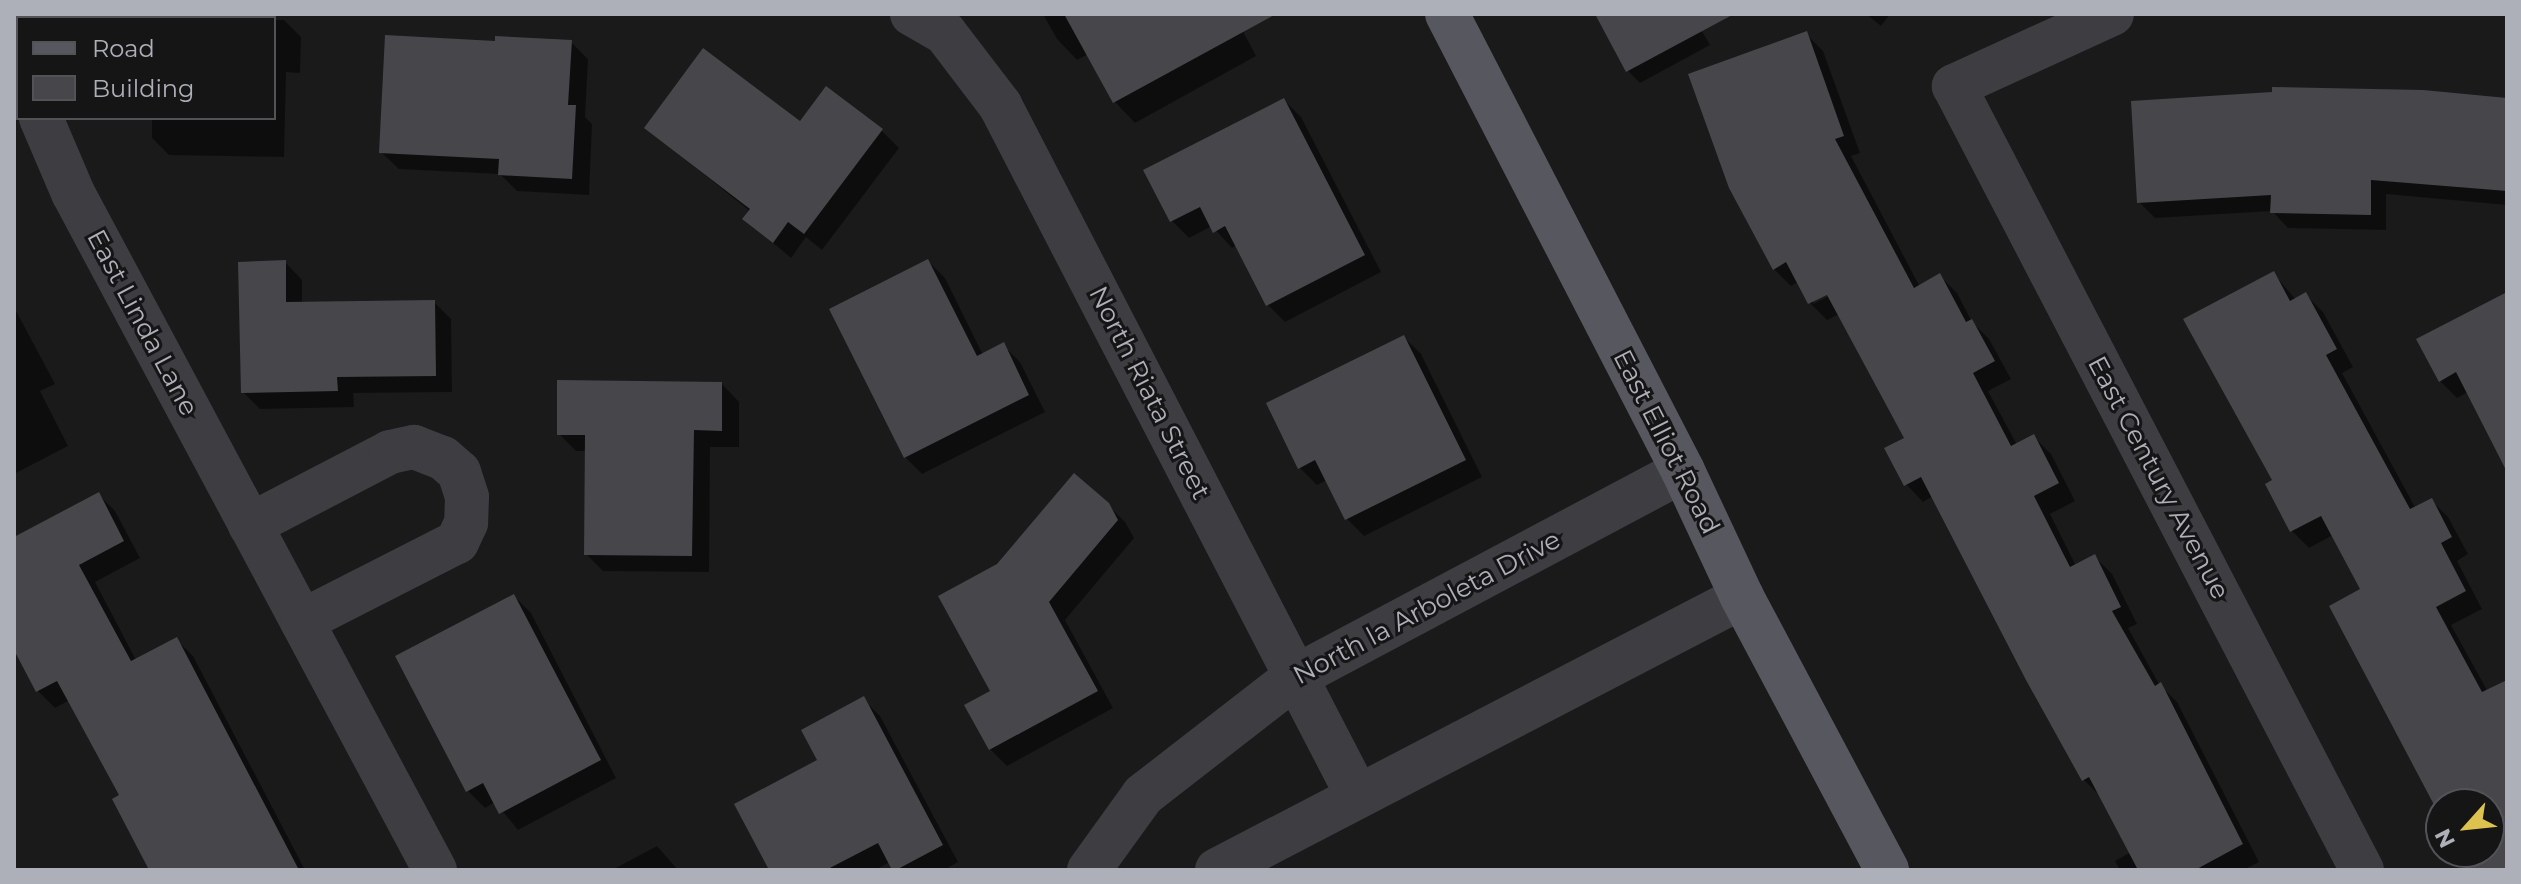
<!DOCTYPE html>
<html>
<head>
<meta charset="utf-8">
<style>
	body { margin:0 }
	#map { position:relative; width:2521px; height:884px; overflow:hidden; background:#1a1a1b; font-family:Montserrat,sans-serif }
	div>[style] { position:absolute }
	.shadow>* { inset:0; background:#0007 }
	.building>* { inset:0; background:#47474b }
	.minor>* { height:44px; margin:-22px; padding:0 22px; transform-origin:22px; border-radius:22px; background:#3d3d42 }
	.major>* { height:44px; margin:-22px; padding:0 22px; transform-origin:22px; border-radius:22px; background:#57585f }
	span { translate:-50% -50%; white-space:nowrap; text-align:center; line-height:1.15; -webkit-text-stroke:6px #151516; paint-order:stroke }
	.street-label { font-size:26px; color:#aeb0b9 }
	.frame { position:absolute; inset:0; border:16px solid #aeb0b9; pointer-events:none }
	.legend { position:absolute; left:16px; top:16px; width:260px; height:104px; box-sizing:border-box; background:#151516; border:2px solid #525357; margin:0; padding:10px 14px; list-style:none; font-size:24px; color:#aeb0b9 }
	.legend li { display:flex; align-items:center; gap:16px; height:40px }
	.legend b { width:40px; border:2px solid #525357 }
	.north { position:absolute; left:2425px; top:788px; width:80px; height:80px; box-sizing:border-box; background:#151516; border:2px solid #525357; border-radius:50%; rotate:243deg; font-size:22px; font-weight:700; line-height:32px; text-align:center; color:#aeb0b9 }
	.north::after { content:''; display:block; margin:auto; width:28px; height:36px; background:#ddc250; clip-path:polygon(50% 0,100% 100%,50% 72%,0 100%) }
</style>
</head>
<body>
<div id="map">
	<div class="shadow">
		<div style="clip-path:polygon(1043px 14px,1234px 14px,1256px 56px,1135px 123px,1115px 102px,1088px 54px,1077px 60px,1057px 39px)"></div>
		<div style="clip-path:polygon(1597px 14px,1692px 14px,1710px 45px,1640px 83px,1628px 71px)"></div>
		<div style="clip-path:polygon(1866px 14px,1890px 14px,1881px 26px)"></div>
		<div style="clip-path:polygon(274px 20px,284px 20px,301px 37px,300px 73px,286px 72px,284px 157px,169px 155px,152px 138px,152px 118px,274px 118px)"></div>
		<div style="clip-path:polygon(evenodd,1806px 34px,1823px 51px,1860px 153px,1851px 156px,1920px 287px,1940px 276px,1957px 293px,1972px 322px,1989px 339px,2011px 379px,1988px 391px,2017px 445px,2034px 437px,2051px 454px,2075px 501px,2050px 514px,2076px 566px,2095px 557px,2112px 574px,2137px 624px,2128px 628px,2159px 684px,2177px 702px,2259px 862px,2243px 870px,2120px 870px,2115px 861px,2131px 852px,2101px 797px,2084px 780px,1933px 496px,1923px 502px,1906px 484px,1906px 439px,1839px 314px,1827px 320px,1810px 303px,1798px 282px,1791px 286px,1774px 269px,1806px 34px,1837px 292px,1813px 304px,1813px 300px,1837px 292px)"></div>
		<div style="clip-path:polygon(571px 42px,588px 59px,585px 117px,592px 124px,589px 195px,517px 191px,500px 174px,399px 169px,381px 152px,497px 43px)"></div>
		<div style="clip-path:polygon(1284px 100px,1301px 117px,1381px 272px,1285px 322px,1268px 305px,1237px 245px,1232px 248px,1212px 226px,1189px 238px,1172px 221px)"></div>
		<div style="clip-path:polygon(2507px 100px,2507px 205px,2386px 194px,2386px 230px,2288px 228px,2272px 211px,2155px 218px,2139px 202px)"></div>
		<div style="clip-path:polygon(646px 128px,882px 131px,899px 148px,822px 250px,806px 237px,791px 258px,745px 219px,751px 212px)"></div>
		<div style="clip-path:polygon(928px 261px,945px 278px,983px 355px,1003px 345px,1020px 362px,1045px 412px,922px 474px,905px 457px)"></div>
		<div style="clip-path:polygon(285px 262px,302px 280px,302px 304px,434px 302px,451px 319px,452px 392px,353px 393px,354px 407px,260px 409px,243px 392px)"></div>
		<div style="clip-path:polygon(2274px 274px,2296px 300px,2306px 295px,2323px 312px,2353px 367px,2342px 373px,2416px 509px,2431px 500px,2448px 517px,2468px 554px,2457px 561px,2482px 609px,2451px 625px,2488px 692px,2507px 693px,2507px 870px,2469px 870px,2459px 852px,2489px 852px,2489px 804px,2441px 804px,2441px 809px,2363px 590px,2333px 535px,2309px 548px,2292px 531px,2267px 484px,2274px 481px)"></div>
		<div style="clip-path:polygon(2507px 295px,2507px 459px,2468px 392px,2457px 398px,2440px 381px)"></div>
		<div style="clip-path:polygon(14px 307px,55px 384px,40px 391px,68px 446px,14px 474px)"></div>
		<div style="clip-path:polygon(1404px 337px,1421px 354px,1482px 477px,1364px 536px,1347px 519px,1327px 480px,1317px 485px,1300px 468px)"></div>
		<div style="clip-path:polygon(722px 384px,739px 402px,739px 447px,710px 447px,709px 572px,603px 571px,586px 554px,587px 451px,576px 451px,559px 434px)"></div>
		<div style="clip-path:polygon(98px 494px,115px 511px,140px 558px,95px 582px,136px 660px,176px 639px,193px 656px,305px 870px,151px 870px,122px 796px,70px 700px,55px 708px,38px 691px,14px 646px,14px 540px)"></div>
		<div style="clip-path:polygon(1107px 504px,1125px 522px,1134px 538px,1065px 620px,1113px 708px,1007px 766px,990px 749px,993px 692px)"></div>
		<div style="clip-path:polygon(514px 596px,531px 613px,616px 778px,518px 830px,495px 802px,485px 808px,468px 791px)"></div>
		<div style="clip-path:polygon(863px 699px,880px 716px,958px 862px,944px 870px,894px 870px,890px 862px,875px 870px,771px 870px)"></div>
		<div style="clip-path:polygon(657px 846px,678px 870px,612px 870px)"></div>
	</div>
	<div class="building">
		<div style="clip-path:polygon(1064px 14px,1276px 14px,1113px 103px)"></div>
		<div style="clip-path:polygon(1595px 14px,1734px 14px,1626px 72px)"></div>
		<div style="clip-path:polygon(1807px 31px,1844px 136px,1835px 139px,1914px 288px,1940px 273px,1966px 322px,1972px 319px,1995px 361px,1973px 373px,2011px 446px,2034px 434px,2059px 483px,2034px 496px,2070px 567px,2095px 554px,2121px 607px,2112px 611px,2155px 686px,2161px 682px,2243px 844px,2195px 870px,2138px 870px,2089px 777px,2082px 781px,2026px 680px,1921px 477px,1904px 486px,1884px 448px,1904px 438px,1827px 295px,1808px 304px,1786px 262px,1773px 270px,1729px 188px,1688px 74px)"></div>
		<div style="clip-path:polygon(385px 35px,495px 41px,495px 36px,572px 40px,568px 105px,576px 105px,572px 179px,498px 175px,499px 159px,379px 153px)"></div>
		<div style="clip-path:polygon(703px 48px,800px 121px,826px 86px,883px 129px,804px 234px,788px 222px,773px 243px,742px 219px,750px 209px,644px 128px)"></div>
		<div style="clip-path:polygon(2272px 87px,2423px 90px,2507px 98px,2507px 191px,2371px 180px,2371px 215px,2270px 213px,2271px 195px,2137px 203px,2131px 101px,2272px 92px)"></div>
		<div style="clip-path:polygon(1284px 98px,1365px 255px,1266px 306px,1225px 226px,1213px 233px,1200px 207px,1170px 222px,1143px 170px)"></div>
		<div style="clip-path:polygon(928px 259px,977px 356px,1004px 342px,1029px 395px,904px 458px,829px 309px)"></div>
		<div style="clip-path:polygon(286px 260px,286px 302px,435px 300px,436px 376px,337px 377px,338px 391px,241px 393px,238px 262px)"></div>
		<div style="clip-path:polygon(2274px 271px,2290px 301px,2306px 292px,2337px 349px,2326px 355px,2410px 509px,2432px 498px,2452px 537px,2441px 543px,2466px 591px,2436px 607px,2482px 692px,2507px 680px,2507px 870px,2469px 870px,2459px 852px,2489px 852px,2489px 804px,2441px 804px,2441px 818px,2329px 606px,2360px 589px,2321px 516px,2290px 532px,2265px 484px,2272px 480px,2183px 319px)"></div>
		<div style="clip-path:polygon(2507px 292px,2507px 472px,2456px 372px,2439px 382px,2416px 339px)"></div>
		<div style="clip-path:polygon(1404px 335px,1466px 460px,1345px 520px,1315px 460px,1298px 469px,1266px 403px)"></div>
		<div style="clip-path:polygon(557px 380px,722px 382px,722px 431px,694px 430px,692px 556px,584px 555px,585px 435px,557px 435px)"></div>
		<div style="clip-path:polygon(1074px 473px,1109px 503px,1118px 520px,1049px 602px,1098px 691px,989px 750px,964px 705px,990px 691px,938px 596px,997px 564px)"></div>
		<div style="clip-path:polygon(99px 492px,124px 541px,79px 565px,131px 661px,177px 637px,299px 870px,149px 870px,112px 799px,119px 795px,57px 681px,36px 692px,14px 650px,14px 537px)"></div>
		<div style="clip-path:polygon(514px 594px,601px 760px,499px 814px,483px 783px,466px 792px,395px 656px)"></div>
		<div style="clip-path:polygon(864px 696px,943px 845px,896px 870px,892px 870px,878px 843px,826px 870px,769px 870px,734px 804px,817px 760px,801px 730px)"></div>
	</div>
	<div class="minor">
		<div style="left:912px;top:14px;width:38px;rotate:30deg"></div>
		<div style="left:945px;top:33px;width:91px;rotate:52.6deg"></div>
		<div style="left:1000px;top:105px;width:777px;rotate:62.64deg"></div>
		<div style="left:2112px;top:14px;width:174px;rotate:155.5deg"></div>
		<div style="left:1954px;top:86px;width:884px;rotate:62.51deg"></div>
		<div style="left:23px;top:18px;width:4px;rotate:-90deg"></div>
		<div style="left:41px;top:118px;width:82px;rotate:66.9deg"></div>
		<div style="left:73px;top:193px;width:768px;rotate:61.87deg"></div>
		<div style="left:250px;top:525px;width:158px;rotate:-27.5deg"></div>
		<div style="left:390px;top:452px;width:25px;rotate:-12deg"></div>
		<div style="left:414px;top:447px;width:31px;rotate:21deg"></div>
		<div style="left:443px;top:458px;width:21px;rotate:41deg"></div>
		<div style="left:459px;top:472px;width:26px;rotate:72deg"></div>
		<div style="left:467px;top:497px;width:26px;rotate:92deg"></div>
		<div style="left:466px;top:523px;width:21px;rotate:115deg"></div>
		<div style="left:457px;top:542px;width:174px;rotate:153deg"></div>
		<div style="left:1089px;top:870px;width:92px;rotate:-54.2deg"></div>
		<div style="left:1143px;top:795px;width:192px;rotate:-37.8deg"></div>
		<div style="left:1295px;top:677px;width:439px;rotate:-28deg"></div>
		<div style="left:1217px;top:870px;width:592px;rotate:-27.47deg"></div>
	</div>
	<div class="major">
		<div style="left:1447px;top:14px;width:514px;rotate:62.69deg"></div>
		<div style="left:1683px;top:471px;width:139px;rotate:64.9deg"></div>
		<div style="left:1742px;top:597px;width:309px;rotate:62deg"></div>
	</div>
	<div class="street-label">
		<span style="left:142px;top:323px;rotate:62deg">East Linda Lane</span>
		<span style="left:1149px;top:393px;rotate:63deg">North Riata Street</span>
		<span style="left:1666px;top:442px;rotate:63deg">East Elliot Road</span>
		<span style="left:2158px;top:478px;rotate:62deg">East Century Avenue</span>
		<span style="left:1427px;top:608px;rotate:-28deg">North la Arboleta Drive</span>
	</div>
	<div class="frame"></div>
	<ul class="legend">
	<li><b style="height:10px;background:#57585f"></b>Road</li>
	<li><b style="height:22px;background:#47474b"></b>Building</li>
	</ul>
	<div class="north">N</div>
</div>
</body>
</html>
